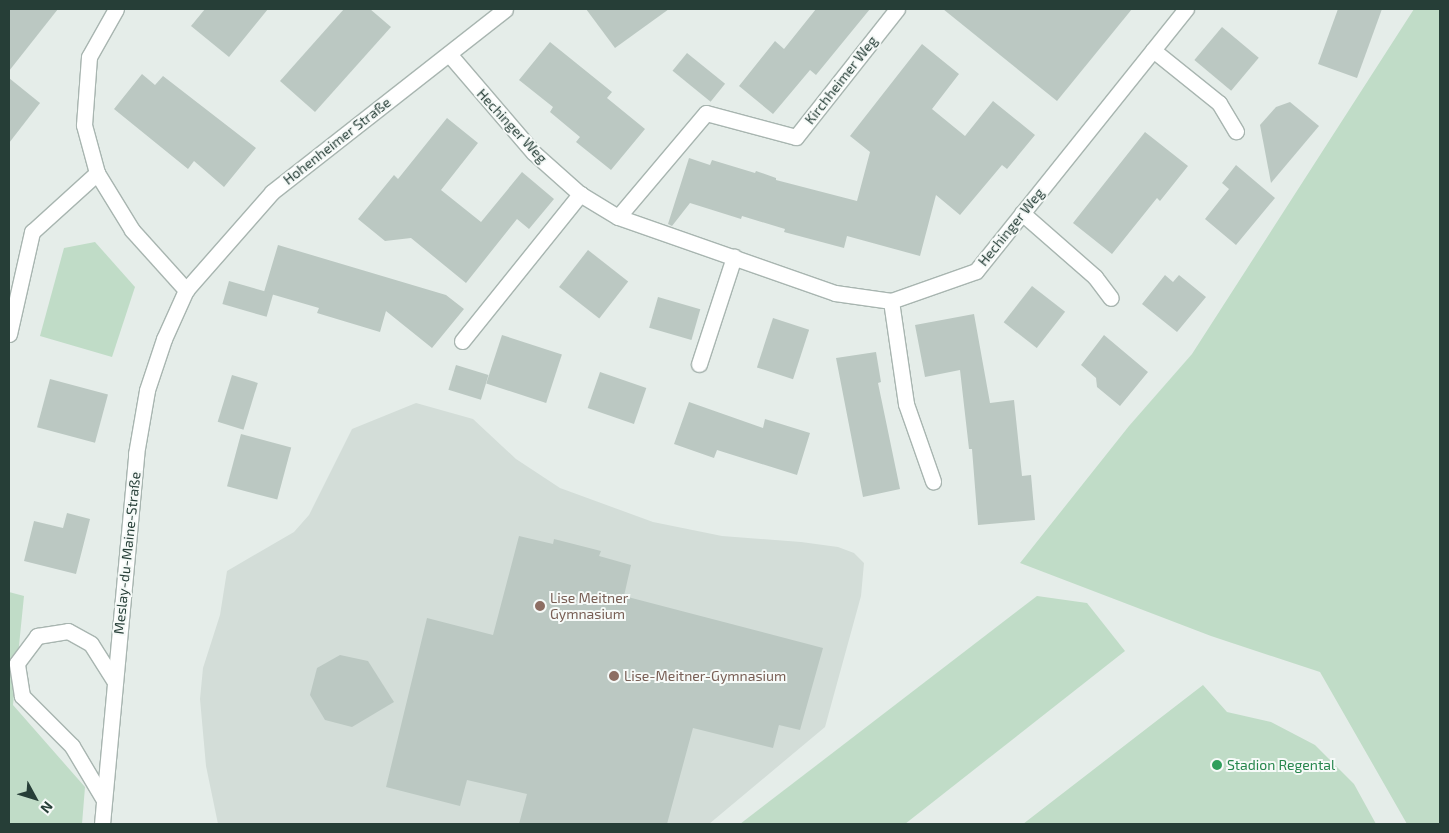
<!DOCTYPE html>
<html>
<head>
<meta charset="utf-8">
<style>
	body { margin:0 }
	#map { position:relative; width:1449px; height:833px; overflow:hidden; background:#e5ede9; font-family:"Exo 2",sans-serif }
	div>[style] { position:absolute }
	.built>* { inset:0; background:#d3ddd8 }
	.green>* { inset:0; background:#c0dcc7 }
	.building>* { inset:0; background:#bbc8c2; transform-origin:0 0 }
	.roads { filter:drop-shadow(1px 0 #a8b5b0) drop-shadow(-1px 0 #a8b5b0) drop-shadow(0 1px #a8b5b0) drop-shadow(0 -1px #a8b5b0) }
	.lane>* { height:15px; margin:-7.5px; padding:0 7.5px; transform-origin:7.5px; border-radius:7.5px; background:#fff }
	.street>* { height:15px; margin:-7.5px; padding:0 7.5px; transform-origin:7.5px; border-radius:7.5px; background:#fff }
	.dots>* { width:14px; height:14px; translate:-50% -50%; box-sizing:border-box; border:2px solid #f6faf8; border-radius:50% }
	span { translate:-50% -50%; white-space:nowrap; text-align:center; line-height:1.15; -webkit-text-stroke:4px #f6faf8; paint-order:stroke }
	.street-label { font-size:14px; color:#263e37 }
	.education-label { font-size:14px; color:#785e54 }
	.left { translate:0 -50%; text-align:left }
	.leisure-label { font-size:14px; color:#27864d }
	.frame { position:absolute; inset:0; border:10px solid #263e37; pointer-events:none }
	.north { position:absolute; left:10px; top:773px; width:50px; height:50px; -webkit-text-stroke:4px #f6faf8; paint-order:stroke; rotate:129deg; font-size:14px; font-weight:700; line-height:20px; text-align:center; color:#263e37 }
	.north::after { content:''; display:block; margin:auto; width:18px; height:22px; background:#263e37; clip-path:polygon(50% 0,100% 100%,50% 72%,0 100%) }
</style>
</head>
<body>
<div id="map">
	<div class="built">
		<div style="clip-path:polygon(416px 403px,473px 419px,516px 459px,560px 488px,653px 522px,722px 536px,801px 542px,838px 547px,854px 553px,864px 563px,861px 596px,825px 727px,709px 824px,218px 824px,206px 766px,200px 699px,203px 668px,220px 615px,227px 571px,294px 532px,309px 515px,352px 429px)"></div>
	</div>
	<div class="green">
		<div style="clip-path:polygon(1414px 9px,1440px 9px,1440px 824px,1407px 824px,1320px 672px,1211px 636px,1020px 563px,1129px 426px,1192px 354px)"></div>
		<div style="clip-path:polygon(95px 242px,135px 287px,112px 357px,40px 336px,64px 248px)"></div>
		<div style="clip-path:polygon(9px 592px,24px 596px,13px 705px,85px 787px,82px 824px,9px 824px)"></div>
		<div style="clip-path:polygon(1037px 596px,1087px 603px,1125px 651px,905px 824px,740px 824px)"></div>
		<div style="clip-path:polygon(1203px 685px,1227px 712px,1271px 722px,1315px 745px,1354px 784px,1376px 824px,1023px 824px)"></div>
	</div>
	<div class="building">
		<div style="clip-path:polygon(9px 9px,58px 9px,9px 71px)"></div>
		<div style="clip-path:polygon(205px 9px,268px 9px,229px 57px,191px 26px)"></div>
		<div style="clip-path:polygon(344px 9px,370px 9px,391px 27px,315px 112px,280px 81px)"></div>
		<div style="clip-path:polygon(586px 9px,669px 9px,615px 48px)"></div>
		<div style="clip-path:polygon(816px 9px,870px 9px,816px 75px,810px 70px,773px 114px,739px 86px,775px 41px,784px 49px)"></div>
		<div style="clip-path:polygon(943px 9px,1132px 9px,1057px 101px)"></div>
		<div style="clip-path:polygon(1338px 9px,1382px 9px,1357px 78px,1318px 64px)"></div>
		<div style="left:1222px;top:27px;width:48px;height:43px;rotate:40deg"></div>
		<div style="clip-path:polygon(550px 42px,612px 92px,607px 98px,645px 129px,611px 170px,576px 142px,580px 137px,550px 112px,553px 107px,519px 80px)"></div>
		<div style="clip-path:polygon(922px 44px,959px 74px,932px 109px,965px 136px,993px 101px,1035px 135px,1007px 169px,1002px 165px,960px 215px,936px 195px,920px 256px,847px 236px,844px 248px,784px 232px,785px 229px,742px 216px,741px 219px,690px 203px,672px 226px,668px 224px,689px 158px,710px 165px,712px 160px,755px 173px,756px 171px,776px 178px,776px 180px,857px 201px,870px 152px,850px 136px)"></div>
		<div style="left:687px;top:53px;width:49px;height:23px;rotate:39deg"></div>
		<div style="clip-path:polygon(142px 74px,155px 85px,163px 76px,256px 148px,224px 187px,194px 161px,188px 169px,114px 109px)"></div>
		<div style="clip-path:polygon(9px 78px,40px 103px,9px 143px)"></div>
		<div style="clip-path:polygon(1290px 102px,1319px 126px,1271px 183px,1260px 125px,1276px 107px)"></div>
		<div style="clip-path:polygon(447px 118px,478px 143px,441px 190px,481px 222px,522px 172px,554px 199px,529px 229px,517px 219px,466px 283px,411px 238px,385px 241px,358px 219px,394px 175px,398px 179px)"></div>
		<div style="clip-path:polygon(1145px 132px,1188px 166px,1160px 201px,1157px 198px,1112px 254px,1073px 223px)"></div>
		<div style="clip-path:polygon(1236px 165px,1275px 198px,1236px 245px,1205px 219px,1229px 189px,1222px 183px)"></div>
		<div style="clip-path:polygon(278px 245px,446px 295px,464px 309px,432px 348px,386px 311px,380px 332px,317px 313px,319px 308px,264px 292px)"></div>
		<div style="left:588px;top:250px;width:51px;height:47px;rotate:38deg"></div>
		<div style="clip-path:polygon(1165px 275px,1173px 282px,1179px 275px,1206px 297px,1177px 332px,1142px 304px)"></div>
		<div style="left:229px;top:281px;width:46px;height:24px;rotate:16deg"></div>
		<div style="left:1032px;top:286px;width:42px;height:46px;rotate:38deg"></div>
		<div style="left:658px;top:297px;width:44px;height:32px;rotate:16deg"></div>
		<div style="clip-path:polygon(974px 314px,990px 403px,1014px 400px,1022px 476px,1031px 475px,1035px 520px,978px 525px,972px 449px,969px 449px,960px 370px,925px 377px,915px 325px)"></div>
		<div style="left:773px;top:318px;width:38px;height:52px;rotate:18deg"></div>
		<div style="left:502px;top:335px;width:63px;height:51px;rotate:18deg"></div>
		<div style="clip-path:polygon(1104px 335px,1148px 372px,1120px 406px,1097px 387px,1096px 378px,1081px 365px)"></div>
		<div style="clip-path:polygon(876px 352px,881px 382px,878px 383px,900px 489px,863px 497px,836px 358px)"></div>
		<div style="left:456px;top:365px;width:34px;height:26px;rotate:17deg"></div>
		<div style="left:600px;top:372px;width:49px;height:38px;rotate:19deg"></div>
		<div style="left:232px;top:375px;width:27px;height:49px;rotate:17deg"></div>
		<div style="left:50px;top:379px;width:60px;height:50px;rotate:15deg"></div>
		<div style="clip-path:polygon(689px 402px,763px 428px,765px 419px,810px 433px,797px 475px,717px 450px,714px 458px,674px 444px)"></div>
		<div style="left:241px;top:434px;width:52px;height:54px;rotate:15deg"></div>
		<div style="clip-path:polygon(67px 513px,90px 519px,76px 574px,24px 561px,34px 521px,63px 528px)"></div>
		<div style="clip-path:polygon(519px 536px,553px 544px,554px 539px,601px 551px,599px 556px,631px 565px,624px 596px,823px 648px,800px 730px,779px 725px,773px 748px,693px 728px,667px 824px,519px 824px,527px 794px,467px 780px,460px 806px,386px 787px,427px 618px,493px 635px)"></div>
		<div style="clip-path:polygon(340px 655px,368px 661px,394px 702px,352px 727px,325px 720px,310px 695px,317px 668px)"></div>
	</div>
	<div class="roads">
		<div class="lane">
			<div style="left:1153px;top:50px;width:85px;rotate:38.8deg"></div>
			<div style="left:1219px;top:103px;width:33px;rotate:59deg"></div>
			<div style="left:1022px;top:213px;width:97px;rotate:41.2deg"></div>
			<div style="left:1095px;top:277px;width:26px;rotate:53deg"></div>
			<div style="left:891px;top:301px;width:104px;rotate:81.7deg"></div>
			<div style="left:906px;top:404px;width:82px;rotate:70.7deg"></div>
			<div style="left:9px;top:334px;width:105px;rotate:-77.3deg"></div>
			<div style="left:32px;top:232px;width:88px;rotate:-42.2deg"></div>
			<div style="left:104px;top:800px;width:63px;rotate:-120.7deg"></div>
			<div style="left:72px;top:746px;width:71px;rotate:-135deg"></div>
			<div style="left:22px;top:696px;width:33px;rotate:-99deg"></div>
			<div style="left:17px;top:663px;width:34px;rotate:-53deg"></div>
			<div style="left:37px;top:636px;width:31px;rotate:-9deg"></div>
			<div style="left:68px;top:631px;width:26px;rotate:29deg"></div>
			<div style="left:91px;top:644px;width:45px;rotate:57.7deg"></div>
		</div>
		<div class="street">
			<div style="left:116px;top:9px;width:55px;rotate:119.4deg"></div>
			<div style="left:89px;top:57px;width:68px;rotate:94.2deg"></div>
			<div style="left:84px;top:125px;width:50px;rotate:74.8deg"></div>
			<div style="left:97px;top:173px;width:67px;rotate:58.4deg"></div>
			<div style="left:132px;top:230px;width:81px;rotate:48deg"></div>
			<div style="left:449px;top:54px;width:130px;rotate:49.4deg"></div>
			<div style="left:534px;top:153px;width:62px;rotate:41.7deg"></div>
			<div style="left:580px;top:194px;width:44px;rotate:31.2deg"></div>
			<div style="left:618px;top:217px;width:230px;rotate:19.3deg"></div>
			<div style="left:835px;top:293px;width:57px;rotate:8.1deg"></div>
			<div style="left:891px;top:301px;width:90px;rotate:-19.4deg"></div>
			<div style="left:976px;top:271px;width:336px;rotate:-51.3deg"></div>
			<div style="left:618px;top:217px;width:136px;rotate:-49.8deg"></div>
			<div style="left:706px;top:113px;width:93px;rotate:14.9deg"></div>
			<div style="left:796px;top:137px;width:163px;rotate:-51.7deg"></div>
			<div style="left:462px;top:341px;width:189px;rotate:-51.2deg"></div>
			<div style="left:699px;top:364px;width:113px;rotate:-71.9deg"></div>
			<div style="left:102px;top:824px;width:372px;rotate:-84.7deg"></div>
			<div style="left:136px;top:454px;width:65px;rotate:-80.2deg"></div>
			<div style="left:147px;top:390px;width:54px;rotate:-71.6deg"></div>
			<div style="left:164px;top:339px;width:54px;rotate:-65.8deg"></div>
			<div style="left:186px;top:290px;width:130px;rotate:-48.7deg"></div>
			<div style="left:272px;top:192px;width:296px;rotate:-38.1deg"></div>
		</div>
	</div>
	<div class="dots">
		<div style="left:540px;top:606px;background:#8d6e63"></div>
		<div style="left:614px;top:676px;background:#8d6e63"></div>
		<div style="left:1217px;top:765px;background:#2e9e5b"></div>
	</div>
	<div class="street-label">
		<span style="left:841px;top:80px;rotate:-52deg">Kirchheimer Weg</span>
		<span style="left:512px;top:126px;rotate:47deg">Hechinger Weg</span>
		<span style="left:337px;top:141px;rotate:-38deg">Hohenheimer Straße</span>
		<span style="left:1011px;top:227px;rotate:-51deg">Hechinger Weg</span>
		<span style="left:127px;top:553px;rotate:-84deg">Meslay-du-Maine-Straße</span>
	</div>
	<div class="education-label">
		<span class="left" style="left:550px;top:606px">Lise Meitner<br>Gymnasium</span>
		<span class="left" style="left:624px;top:676px">Lise-Meitner-Gymnasium</span>
	</div>
	<div class="leisure-label">
		<span class="left" style="left:1227px;top:765px">Stadion Regental</span>
	</div>
	<div class="frame"></div>
	<div class="north">N</div>
</div>
</body>
</html>
